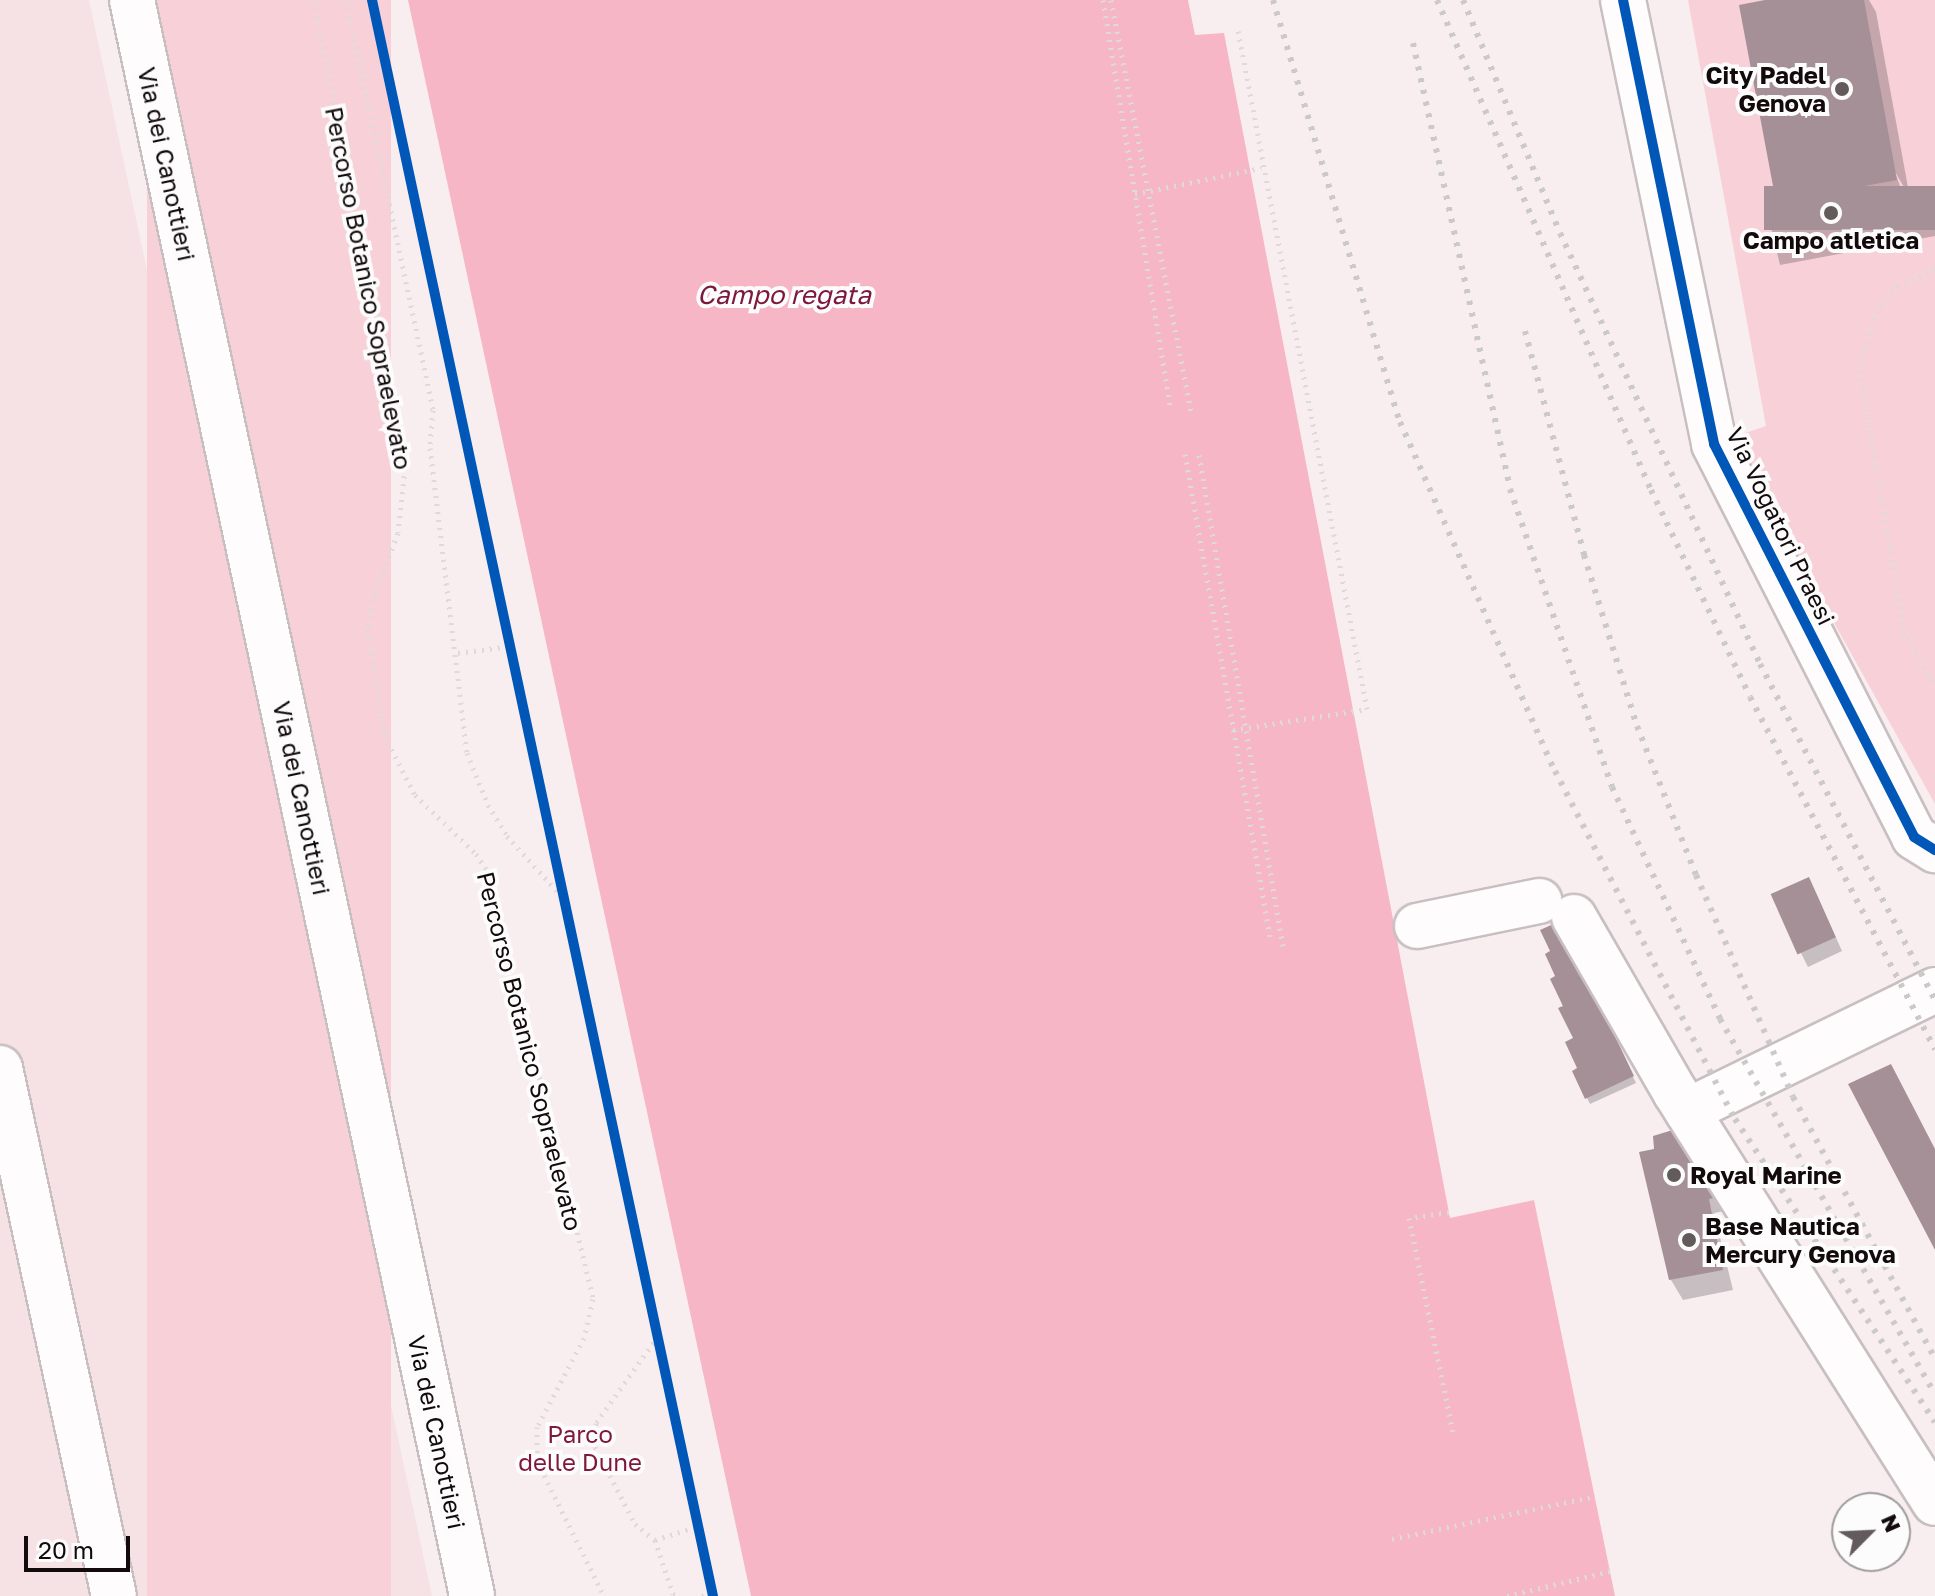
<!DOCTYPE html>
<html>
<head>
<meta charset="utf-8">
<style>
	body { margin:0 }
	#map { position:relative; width:1935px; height:1596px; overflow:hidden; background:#f8eef0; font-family:"Golos Text",sans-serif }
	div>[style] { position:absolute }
	.built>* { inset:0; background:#f6e1e5 }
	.green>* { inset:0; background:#f7d0d8; transform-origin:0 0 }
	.water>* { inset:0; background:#f7b6c5 }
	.shadow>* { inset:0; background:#0003 }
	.building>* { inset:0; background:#a49096; transform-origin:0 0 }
	.path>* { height:5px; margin-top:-2.5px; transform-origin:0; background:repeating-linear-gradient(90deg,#dedadc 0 2px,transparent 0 8px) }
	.roads { filter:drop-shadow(2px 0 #c8bfc1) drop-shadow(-2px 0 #c8bfc1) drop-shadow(0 2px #c8bfc1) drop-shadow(0 -2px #c8bfc1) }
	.minor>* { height:44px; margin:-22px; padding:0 22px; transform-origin:22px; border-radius:22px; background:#fefcfd }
	.rail>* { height:6px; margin-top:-3px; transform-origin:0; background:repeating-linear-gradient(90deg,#cbc9c9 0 4px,transparent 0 12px) }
	.cycleway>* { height:10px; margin:-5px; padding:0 5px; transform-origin:5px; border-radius:5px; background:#0057b8 }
	.dots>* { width:22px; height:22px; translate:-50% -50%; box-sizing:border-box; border:4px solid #fcfcfc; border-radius:50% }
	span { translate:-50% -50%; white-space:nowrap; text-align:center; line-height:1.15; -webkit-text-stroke:8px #fcfcfc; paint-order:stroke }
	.poi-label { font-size:24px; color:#130a0c; font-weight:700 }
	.right { translate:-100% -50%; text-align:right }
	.left { translate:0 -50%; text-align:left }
	.street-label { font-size:24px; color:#130a0c }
	.park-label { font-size:24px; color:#7d183c }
	.water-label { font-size:26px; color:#7d173c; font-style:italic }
	.north { position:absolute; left:1831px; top:1492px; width:80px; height:80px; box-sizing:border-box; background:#fcfcfc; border:2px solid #9f9b9c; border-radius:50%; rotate:66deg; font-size:22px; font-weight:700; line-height:32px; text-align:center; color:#130a0c }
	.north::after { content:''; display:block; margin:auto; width:28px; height:36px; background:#635a5c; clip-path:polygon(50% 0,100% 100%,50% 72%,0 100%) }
	.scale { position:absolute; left:24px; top:1536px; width:106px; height:36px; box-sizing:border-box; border:4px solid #130a0c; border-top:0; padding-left:10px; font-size:24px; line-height:28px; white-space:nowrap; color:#130a0c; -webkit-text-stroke:6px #fcfcfc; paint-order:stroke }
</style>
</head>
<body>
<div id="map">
	<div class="built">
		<div style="clip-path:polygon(0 0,89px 0,432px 1596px,0 1596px)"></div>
	</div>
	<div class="green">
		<div style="left:147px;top:0;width:244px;height:1632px"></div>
		<div style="clip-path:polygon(1688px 0,1935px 0,1935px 804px,1731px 438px,1766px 426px)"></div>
	</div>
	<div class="water">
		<div style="clip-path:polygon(408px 0,1188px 0,1195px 35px,1224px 33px,1450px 1218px,1534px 1200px,1615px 1596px,751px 1596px)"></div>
	</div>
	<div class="shadow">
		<div style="clip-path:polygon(evenodd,1776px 0,1869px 0,1876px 12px,1909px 193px,1935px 188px,1935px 236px,1780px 265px,1769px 219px,1786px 216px,1778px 202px,1776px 0,1894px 170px,1908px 194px,1903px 194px,1894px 170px)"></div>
		<div style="clip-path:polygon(1816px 893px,1842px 951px,1808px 967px,1801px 953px)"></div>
		<div style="clip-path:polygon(1563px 930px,1636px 1083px,1590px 1104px,1574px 1072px,1580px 1069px,1575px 1039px,1553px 980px,1558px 977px,1552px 952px)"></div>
		<div style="clip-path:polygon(1675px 1131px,1724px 1211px,1714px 1213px,1733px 1290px,1683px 1300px,1671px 1280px,1642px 1154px,1656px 1151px)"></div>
	</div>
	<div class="building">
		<div style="clip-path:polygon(1765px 0,1864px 0,1897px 180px,1776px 202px,1739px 5px)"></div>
		<div style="left:1935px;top:186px;width:44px;height:171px;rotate:90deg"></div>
		<div style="left:1809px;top:877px;width:66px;height:42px;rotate:66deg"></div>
		<div style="clip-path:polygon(1560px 921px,1634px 1076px,1585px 1099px,1572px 1071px,1577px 1068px,1565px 1042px,1573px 1038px,1558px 1008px,1563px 1006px,1550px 979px,1555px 976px,1545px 954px,1550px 951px,1540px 930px)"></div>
		<div style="clip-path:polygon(1891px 1064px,1935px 1149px,1935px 1250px,1848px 1084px)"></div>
		<div style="clip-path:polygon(1676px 1129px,1718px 1197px,1709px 1199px,1723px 1270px,1669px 1280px,1639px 1152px,1654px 1149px,1653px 1136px)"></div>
	</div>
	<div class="path">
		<div style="left:314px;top:0;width:469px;rotate:78.7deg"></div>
		<div style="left:406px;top:460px;width:73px;rotate:96.3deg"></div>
		<div style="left:398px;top:533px;width:72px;rotate:111.2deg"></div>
		<div style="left:372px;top:600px;width:29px;rotate:98deg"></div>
		<div style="left:368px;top:629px;width:107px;rotate:81.4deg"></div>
		<div style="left:384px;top:735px;width:68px;rotate:62.7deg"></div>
		<div style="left:415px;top:795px;width:85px;rotate:44deg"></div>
		<div style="left:476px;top:854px;width:25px;rotate:56deg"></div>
		<div style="left:490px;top:875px;width:436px;rotate:76.3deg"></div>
		<div style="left:593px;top:1299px;width:40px;rotate:103deg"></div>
		<div style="left:584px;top:1338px;width:101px;rotate:117.8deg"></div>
		<div style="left:537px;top:1427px;width:34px;rotate:90deg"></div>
		<div style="left:537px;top:1461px;width:151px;rotate:63.6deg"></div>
		<div style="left:346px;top:0;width:419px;rotate:78deg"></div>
		<div style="left:433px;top:410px;width:38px;rotate:95deg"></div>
		<div style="left:430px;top:448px;width:307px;rotate:83.1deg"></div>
		<div style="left:467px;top:753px;width:56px;rotate:68deg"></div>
		<div style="left:488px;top:805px;width:36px;rotate:58deg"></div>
		<div style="left:507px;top:836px;width:86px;rotate:47.8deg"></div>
		<div style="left:1103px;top:0;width:411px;rotate:80.6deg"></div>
		<div style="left:1111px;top:0;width:419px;rotate:79deg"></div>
		<div style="left:1135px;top:194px;width:129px;rotate:-11.7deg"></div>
		<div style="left:1935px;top:268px;width:41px;rotate:154.1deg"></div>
		<div style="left:1898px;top:286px;width:32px;rotate:131deg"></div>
		<div style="left:1877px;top:310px;width:62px;rotate:105.8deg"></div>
		<div style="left:1860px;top:370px;width:265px;rotate:80.4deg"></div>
		<div style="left:1904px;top:631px;width:64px;rotate:61deg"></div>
		<div style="left:1185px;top:454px;width:490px;rotate:80deg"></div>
		<div style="left:1199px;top:455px;width:499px;rotate:80.3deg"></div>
		<div style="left:458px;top:653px;width:52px;rotate:-7.7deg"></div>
		<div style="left:1233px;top:730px;width:136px;rotate:-8.9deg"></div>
		<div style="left:1367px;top:709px;width:691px;rotate:-100.76deg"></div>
		<div style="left:1449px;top:1212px;width:40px;rotate:171.5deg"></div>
		<div style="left:1409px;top:1218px;width:218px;rotate:78.4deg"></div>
		<div style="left:658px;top:1336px;width:107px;rotate:125.5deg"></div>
		<div style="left:596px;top:1423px;width:24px;rotate:92deg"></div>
		<div style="left:595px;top:1447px;width:87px;rotate:62.5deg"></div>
		<div style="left:635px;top:1524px;width:26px;rotate:39deg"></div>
		<div style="left:655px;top:1540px;width:57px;rotate:71.6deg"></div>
		<div style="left:673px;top:1594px;width:6px;rotate:18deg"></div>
		<div style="left:1392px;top:1539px;width:208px;rotate:-11.9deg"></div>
		<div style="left:655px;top:1540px;width:45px;rotate:-18deg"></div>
		<div style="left:702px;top:1596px;width:11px;rotate:-22deg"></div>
		<div style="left:1507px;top:1596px;width:107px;rotate:-13.5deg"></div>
	</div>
	<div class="roads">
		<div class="minor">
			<div style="left:132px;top:0;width:1632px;rotate:77.97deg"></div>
			<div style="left:1623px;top:0;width:453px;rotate:78.4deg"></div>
			<div style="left:1714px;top:444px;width:441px;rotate:63deg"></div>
			<div style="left:1914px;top:837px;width:25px;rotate:32deg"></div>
			<div style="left:1574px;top:917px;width:202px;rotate:60deg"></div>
			<div style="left:1675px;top:1092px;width:486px;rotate:57.7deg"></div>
			<div style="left:1417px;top:926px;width:125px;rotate:-11.6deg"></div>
			<div style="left:0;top:1068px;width:540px;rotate:77.82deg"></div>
			<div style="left:1687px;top:1111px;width:276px;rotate:-26deg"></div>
		</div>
	</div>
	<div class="rail">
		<div style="left:1273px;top:0;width:441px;rotate:73.3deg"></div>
		<div style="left:1400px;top:422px;width:382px;rotate:66.1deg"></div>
		<div style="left:1555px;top:771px;width:392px;rotate:62.7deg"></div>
		<div style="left:1735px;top:1119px;width:363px;rotate:56.6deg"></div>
		<div style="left:1437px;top:0;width:535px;rotate:66.41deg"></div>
		<div style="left:1651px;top:490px;width:229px;rotate:64.4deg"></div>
		<div style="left:1750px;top:697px;width:398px;rotate:62.3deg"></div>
		<div style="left:1463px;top:0;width:252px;rotate:67.4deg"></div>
		<div style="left:1560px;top:233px;width:475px;rotate:65.1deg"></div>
		<div style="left:1760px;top:664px;width:379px;rotate:62.5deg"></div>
		<div style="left:1413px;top:43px;width:456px;rotate:77.7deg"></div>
		<div style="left:1510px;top:489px;width:315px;rotate:71.1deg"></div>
		<div style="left:1612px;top:787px;width:256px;rotate:65deg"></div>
		<div style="left:1720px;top:1019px;width:432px;rotate:60.2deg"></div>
		<div style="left:1525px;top:331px;width:232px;rotate:75.2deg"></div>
		<div style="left:1584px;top:555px;width:179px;rotate:72.8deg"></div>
		<div style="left:1637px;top:726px;width:160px;rotate:68.4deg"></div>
		<div style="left:1696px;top:875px;width:242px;rotate:66.4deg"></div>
		<div style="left:1793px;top:1097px;width:298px;rotate:61.5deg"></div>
	</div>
	<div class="cycleway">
		<div style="left:372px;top:0;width:1632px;rotate:77.94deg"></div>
		<div style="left:1623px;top:0;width:453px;rotate:78.4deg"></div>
		<div style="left:1714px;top:444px;width:441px;rotate:63deg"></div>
		<div style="left:1914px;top:837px;width:25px;rotate:32deg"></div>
	</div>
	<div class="dots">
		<div style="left:1842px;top:89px;background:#635a5c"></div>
		<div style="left:1831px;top:213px;background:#635a5c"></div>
		<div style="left:1674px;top:1175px;background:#635a5c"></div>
		<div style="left:1689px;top:1240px;background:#635a5c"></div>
	</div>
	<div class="poi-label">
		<span class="right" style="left:1826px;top:89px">City Padel<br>Genova</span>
		<span style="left:1831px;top:240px">Campo atletica</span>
		<span class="left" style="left:1690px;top:1175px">Royal Marine</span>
		<span class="left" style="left:1705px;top:1240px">Base Nautica<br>Mercury Genova</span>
	</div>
	<div class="street-label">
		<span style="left:167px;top:164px;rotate:78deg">Via dei Canottieri</span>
		<span style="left:369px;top:288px;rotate:79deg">Percorso Botanico Sopraelevato</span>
		<span style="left:1781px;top:526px;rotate:64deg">Via Vogatori Praesi</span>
		<span style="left:302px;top:798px;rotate:78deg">Via dei Canottieri</span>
		<span style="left:530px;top:1051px;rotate:76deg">Percorso Botanico Sopraelevato</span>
		<span style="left:437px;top:1432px;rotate:78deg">Via dei Canottieri</span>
	</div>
	<div class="park-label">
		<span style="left:580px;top:1448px">Parco<br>delle Dune</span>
	</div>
	<div class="water-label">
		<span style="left:784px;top:295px">Campo regata</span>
	</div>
	<div class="north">N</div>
	<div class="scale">20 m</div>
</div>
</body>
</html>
